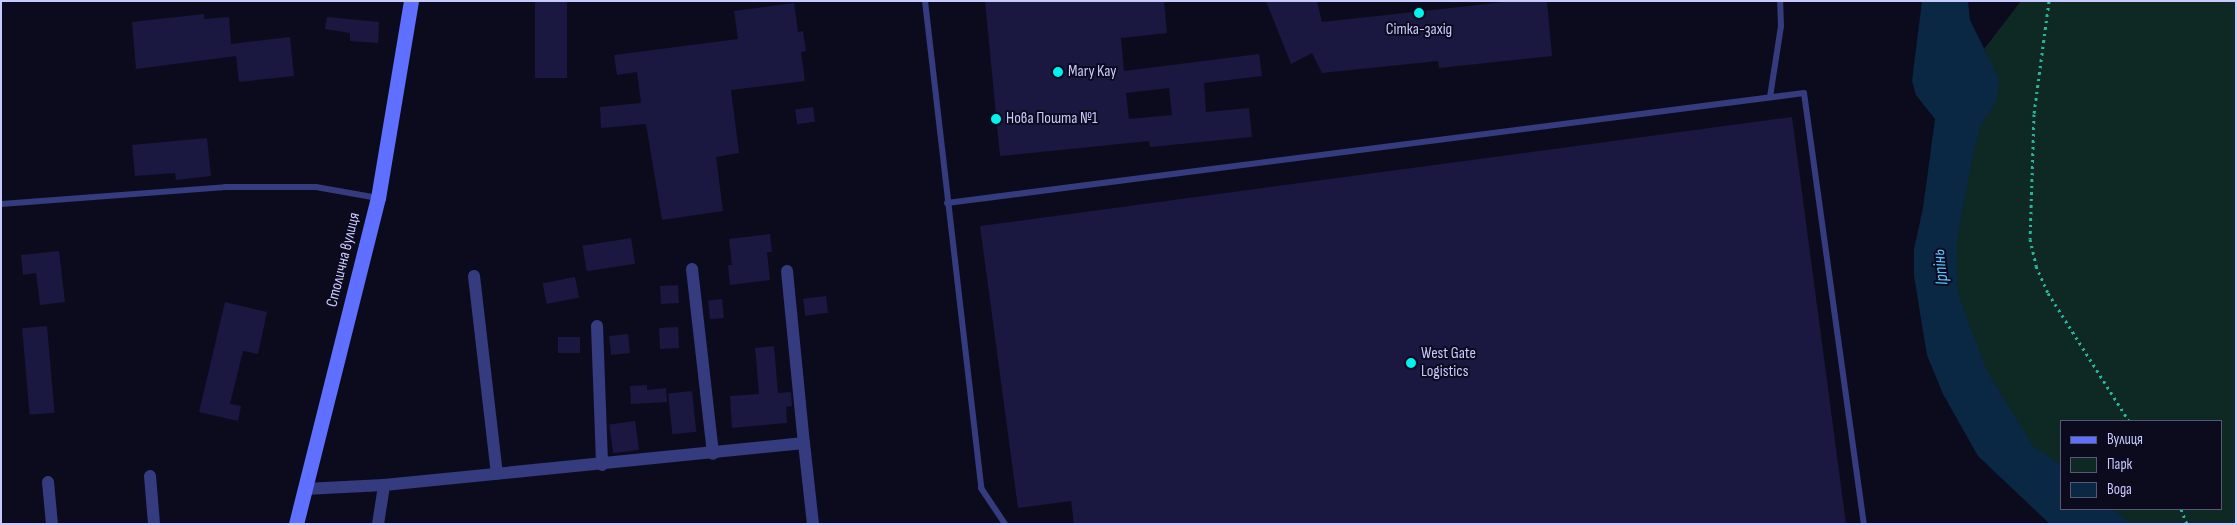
<!DOCTYPE html>
<html>
<head>
<meta charset="utf-8">
<style>
	body { margin:0 }
	#map { position:relative; width:2237px; height:525px; overflow:hidden; background:#0c0b1e; font-family:"Sofia Sans Condensed",sans-serif }
	div>[style] { position:absolute }
	.green>* { inset:0; background:#0e2824 }
	.water>* { inset:0; background:#0a2743 }
	.building>* { inset:0; background:#1a1740; transform-origin:0 0 }
	.path>* { height:3px; margin-top:-1.5px; transform-origin:0; background:repeating-linear-gradient(90deg,#29b399 0 2.5px,transparent 0 6.5px) }
	.lane>* { height:6px; margin:-3px; padding:0 3px; transform-origin:3px; border-radius:3px; background:#343b7f }
	.street>* { height:12px; margin:-6px; padding:0 6px; transform-origin:6px; border-radius:6px; background:#343b7f }
	.secondary>* { height:15px; margin:-7.5px; padding:0 7.5px; transform-origin:7.5px; border-radius:7.5px; background:#5f6fff }
	.dots>* { width:14px; height:14px; translate:-50% -50%; box-sizing:border-box; border:2px solid #0c0b1e; border-radius:50% }
	span { translate:-50% -50%; white-space:nowrap; text-align:center; line-height:1.15; -webkit-text-stroke:4px #0c0b1e; paint-order:stroke }
	.poi-label { font-size:16px; color:#c8c9ff }
	.left { translate:0 -50%; text-align:left }
	.street-label { font-size:16px; color:#c8c9ff }
	.water-label { font-size:18px; color:#56c5ff; font-style:italic }
	.frame { position:absolute; inset:0; border:2px solid #c8c9ff; pointer-events:none }
	.legend { position:absolute; left:2060px; top:420px; width:162px; height:90px; box-sizing:border-box; background:#0c0b1e; border:1px solid #575778; margin:0; padding:6px 9px; list-style:none; font-size:15px; color:#c8c9ff }
	.legend li { display:flex; align-items:center; gap:10px; height:25px }
	.legend b { width:25px; border:1px solid #575778 }
</style>
</head>
<body>
<div id="map">
	<div class="green">
		<div style="clip-path:polygon(2021px 1px,2236px 1px,2236px 524px,2089px 524px,2072px 509px,2221px 509px,2221px 421px,2061px 421px,2061px 498px,1950px 349px,1958px 83px)"></div>
	</div>
	<div class="water">
		<div style="clip-path:polygon(1922px 1px,1968px 1px,1970px 20px,1999px 79px,1997px 101px,1981px 124px,1973px 156px,1956px 244px,1958px 294px,1987px 371px,2033px 446px,2061px 465px,2061px 509px,2113px 509px,2131px 524px,2050px 524px,1978px 456px,1943px 394px,1927px 355px,1914px 276px,1914px 249px,1923px 208px,1935px 119px,1916px 95px,1912px 81px)"></div>
	</div>
	<div class="building">
		<div style="left:535px;top:1px;width:32px;height:77px"></div>
		<div style="clip-path:polygon(evenodd,985px 1px,1164px 1px,1167px 33px,1121px 38px,1124px 71px,1259px 54px,1262px 76px,1204px 83px,1206px 112px,1249px 108px,1252px 137px,1150px 147px,1149px 141px,1000px 156px,985px 1px,1169px 88px,1172px 115px,1129px 119px,1126px 93px,1169px 88px)"></div>
		<div style="clip-path:polygon(1266px 1px,1317px 1px,1322px 22px,1514px 1px,1547px 1px,1552px 56px,1439px 68px,1438px 61px,1322px 73px,1312px 53px,1291px 64px)"></div>
		<div style="clip-path:polygon(794px 3px,798px 32px,803px 31px,806px 51px,801px 52px,805px 81px,731px 90px,739px 153px,716px 157px,723px 211px,662px 220px,646px 124px,601px 128px,600px 107px,641px 103px,637px 72px,617px 75px,614px 55px,738px 39px,734px 11px)"></div>
		<div style="clip-path:polygon(204px 14px,204px 19px,229px 17px,231px 44px,290px 37px,294px 76px,239px 82px,236px 56px,136px 69px,132px 22px)"></div>
		<div style="clip-path:polygon(327px 17px,379px 22px,378px 43px,350px 41px,350px 33px,325px 29px)"></div>
		<div style="left:813px;top:107px;width:15px;height:18px;rotate:82deg"></div>
		<div style="clip-path:polygon(1792px 117px,1846px 524px,1074px 524px,1071px 501px,1018px 508px,980px 226px)"></div>
		<div style="clip-path:polygon(207px 138px,211px 176px,176px 180px,175px 173px,135px 176px,132px 145px)"></div>
		<div style="clip-path:polygon(770px 234px,772px 252px,767px 252px,770px 280px,730px 285px,728px 265px,732px 265px,729px 239px)"></div>
		<div style="left:631px;top:238px;width:26px;height:49px;rotate:81deg"></div>
		<div style="clip-path:polygon(59px 251px,65px 302px,40px 305px,36px 273px,23px 275px,21px 255px)"></div>
		<div style="left:575px;top:277px;width:21px;height:33px;rotate:79deg"></div>
		<div style="left:678px;top:285px;width:18px;height:18px;rotate:87deg"></div>
		<div style="left:826px;top:296px;width:17px;height:23px;rotate:83deg"></div>
		<div style="left:722px;top:299px;width:19px;height:14px;rotate:84deg"></div>
		<div style="clip-path:polygon(225px 302px,267px 312px,258px 354px,243px 351px,230px 404px,241px 406px,238px 421px,199px 412px)"></div>
		<div style="left:47px;top:326px;width:87px;height:25px;rotate:85deg"></div>
		<div style="left:678px;top:327px;width:21px;height:19px;rotate:87deg"></div>
		<div style="left:628px;top:334px;width:19px;height:19px;rotate:84deg"></div>
		<div style="left:558px;top:337px;width:22px;height:16px"></div>
		<div style="clip-path:polygon(774px 346px,778px 393px,791px 392px,792px 406px,786px 407px,787px 423px,732px 428px,730px 396px,759px 394px,755px 348px)"></div>
		<div style="clip-path:polygon(647px 385px,647px 390px,666px 388px,667px 402px,631px 404px,630px 386px)"></div>
		<div style="left:692px;top:391px;width:41px;height:24px;rotate:84deg"></div>
		<div style="left:635px;top:421px;width:29px;height:26px;rotate:82deg"></div>
	</div>
	<div class="path">
		<div style="left:2049px;top:1px;width:114px;rotate:97.6deg"></div>
		<div style="left:2034px;top:114px;width:125px;rotate:91.8deg"></div>
		<div style="left:2030px;top:239px;width:28px;rotate:77deg"></div>
		<div style="left:2036px;top:266px;width:30px;rotate:66deg"></div>
		<div style="left:2048px;top:293px;width:151px;rotate:57.7deg"></div>
		<div style="left:2181px;top:509px;width:16px;rotate:68deg"></div>
	</div>
	<div class="lane">
		<div style="left:925px;top:1px;width:490px;rotate:83.4deg"></div>
		<div style="left:981px;top:488px;width:43px;rotate:56.3deg"></div>
		<div style="left:1770px;top:97px;width:72px;rotate:-81.2deg"></div>
		<div style="left:1781px;top:26px;width:25px;rotate:-92deg"></div>
		<div style="left:947px;top:203px;width:864px;rotate:-7.31deg"></div>
		<div style="left:1804px;top:93px;width:435px;rotate:82.1deg"></div>
		<div style="left:1px;top:204px;width:225px;rotate:-4.3deg"></div>
		<div style="left:225px;top:187px;width:91px"></div>
		<div style="left:316px;top:187px;width:63px;rotate:10.1deg"></div>
	</div>
	<div class="street">
		<div style="left:692px;top:269px;width:186px;rotate:83.5deg"></div>
		<div style="left:787px;top:271px;width:173px;rotate:84.4deg"></div>
		<div style="left:474px;top:276px;width:199px;rotate:83.4deg"></div>
		<div style="left:597px;top:326px;width:139px;rotate:87.9deg"></div>
		<div style="left:150px;top:476px;width:48px;rotate:85.2deg"></div>
		<div style="left:48px;top:482px;width:42px;rotate:84.6deg"></div>
		<div style="left:305px;top:489px;width:79px;rotate:-2.9deg"></div>
		<div style="left:384px;top:485px;width:422px;rotate:-5.7deg"></div>
		<div style="left:804px;top:443px;width:81px;rotate:83.7deg"></div>
		<div style="left:378px;top:524px;width:39px;rotate:-81deg"></div>
	</div>
	<div class="secondary">
		<div style="left:296px;top:524px;width:336px;rotate:-75.9deg"></div>
		<div style="left:378px;top:198px;width:200px;rotate:-80.5deg"></div>
	</div>
	<div class="dots">
		<div style="left:1419px;top:13px;background:#00f3ee"></div>
		<div style="left:1058px;top:72px;background:#00f3ee"></div>
		<div style="left:996px;top:119px;background:#00f3ee"></div>
		<div style="left:1411px;top:363px;background:#00f3ee"></div>
	</div>
	<div class="poi-label">
		<span style="left:1419px;top:30px">Сітка-захід</span>
		<span class="left" style="left:1068px;top:72px">Mary Kay</span>
		<span class="left" style="left:1006px;top:119px">Нова Пошта №1</span>
		<span class="left" style="left:1421px;top:363px">West Gate<br>Logistics</span>
	</div>
	<div class="street-label">
		<span style="left:344px;top:260px;rotate:-76deg">Столична вулиця</span>
	</div>
	<div class="water-label">
		<span style="left:1941px;top:267px;rotate:-96deg">Ірпінь</span>
	</div>
	<div class="frame"></div>
	<ul class="legend">
	<li><b style="height:6px;background:#5f6fff"></b>Вулиця</li>
	<li><b style="height:14px;background:#0e2824"></b>Парк</li>
	<li><b style="height:14px;background:#0a2743"></b>Вода</li>
	</ul>
</div>
</body>
</html>
